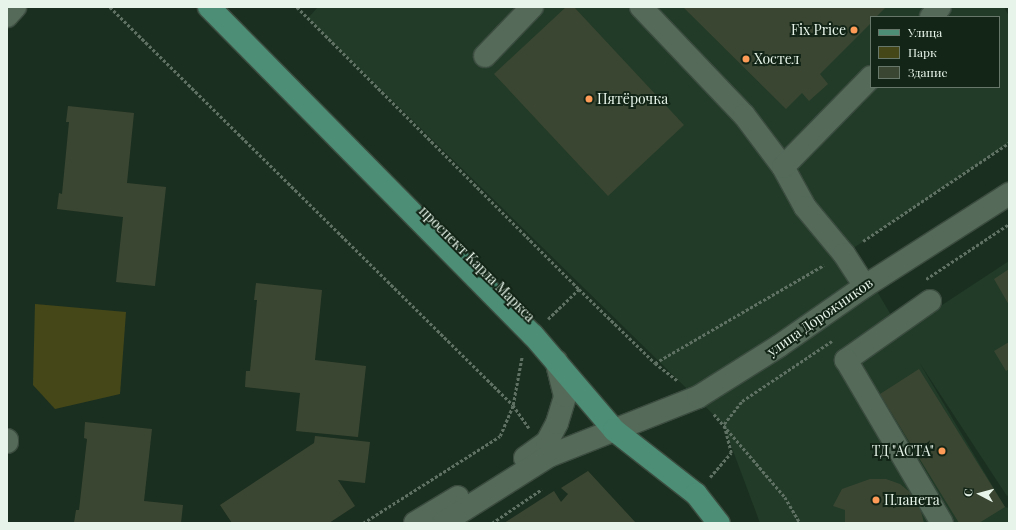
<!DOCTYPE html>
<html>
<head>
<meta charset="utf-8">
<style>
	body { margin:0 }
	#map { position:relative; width:1016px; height:530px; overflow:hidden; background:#1b2f20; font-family:"Playfair Display",serif }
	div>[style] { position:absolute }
	.built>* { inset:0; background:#213b28 }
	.green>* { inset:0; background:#454718 }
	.building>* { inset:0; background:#3b4632 }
	.path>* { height:2.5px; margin-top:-1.25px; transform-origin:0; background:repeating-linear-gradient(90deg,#5f7163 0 3px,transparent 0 5px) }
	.roads { filter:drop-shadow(1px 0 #3b4c3f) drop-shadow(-1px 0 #3b4c3f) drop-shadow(0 1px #3b4c3f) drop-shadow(0 -1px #3b4c3f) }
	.minor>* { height:22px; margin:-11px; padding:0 11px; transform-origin:11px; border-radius:11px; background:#556a59 }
	.major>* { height:22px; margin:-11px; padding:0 11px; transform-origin:11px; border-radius:11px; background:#4c8e76 }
	.dots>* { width:11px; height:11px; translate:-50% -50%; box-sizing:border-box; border:2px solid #122516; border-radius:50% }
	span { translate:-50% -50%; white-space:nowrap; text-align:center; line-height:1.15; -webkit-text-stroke:4px #122516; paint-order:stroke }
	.poi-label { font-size:14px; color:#e7f4e9 }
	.right { translate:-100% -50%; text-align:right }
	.left { translate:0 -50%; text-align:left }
	.street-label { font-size:14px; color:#e7f4e9 }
	.frame { position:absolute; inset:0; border:8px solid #e7f4e9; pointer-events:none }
	.legend { position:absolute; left:870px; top:16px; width:130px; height:72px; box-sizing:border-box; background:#122516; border:1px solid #67786a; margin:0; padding:5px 7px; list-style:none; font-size:12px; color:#e7f4e9 }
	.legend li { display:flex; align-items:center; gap:8px; height:20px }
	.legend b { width:20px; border:1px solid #67786a }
	.north { position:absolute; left:960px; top:474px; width:40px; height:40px; -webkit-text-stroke:3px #122516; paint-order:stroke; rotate:276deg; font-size:11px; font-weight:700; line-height:16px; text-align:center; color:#e7f4e9 }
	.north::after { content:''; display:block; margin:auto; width:14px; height:18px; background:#e7f4e9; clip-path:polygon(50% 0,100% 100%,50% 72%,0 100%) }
</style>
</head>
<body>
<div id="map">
	<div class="built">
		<div style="clip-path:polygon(evenodd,318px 7px,1004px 7px,1009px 16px,1009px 143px,852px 249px,901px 332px,1009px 261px,1009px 495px,1007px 496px,919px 362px,1005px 507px,1009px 508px,1009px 523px,760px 523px,723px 424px,308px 18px,318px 7px,871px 17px,999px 17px,999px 87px,871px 87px,871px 17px)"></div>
	</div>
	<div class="green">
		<div style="clip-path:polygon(35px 304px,126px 312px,120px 394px,55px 409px,33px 385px)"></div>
	</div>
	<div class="building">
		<div style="clip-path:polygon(566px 7px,574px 7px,684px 125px,608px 196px,494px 74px)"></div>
		<div style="clip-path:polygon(683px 7px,886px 7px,876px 17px,871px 17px,871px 23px,820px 74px,828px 84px,809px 101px,802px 93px,786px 109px)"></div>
		<div style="clip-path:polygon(68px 106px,134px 113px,127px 183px,166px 187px,155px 286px,116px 282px,123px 217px,57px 209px,59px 193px,62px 194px,69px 122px,66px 122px)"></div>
		<div style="clip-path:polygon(1009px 269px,1009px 305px,994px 279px)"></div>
		<div style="clip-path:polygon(256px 283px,322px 290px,315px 360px,366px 366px,358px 437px,296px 431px,300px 393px,245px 387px,246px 371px,250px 371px,257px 300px,254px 300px)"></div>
		<div style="clip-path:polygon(1009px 342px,1009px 369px,1006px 371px,994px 351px)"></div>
		<div style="clip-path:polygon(919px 369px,1005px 507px,979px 523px,959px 523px,880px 394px)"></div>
		<div style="clip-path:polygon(85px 422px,152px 429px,144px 501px,183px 505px,181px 523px,74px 523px,76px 510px,79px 510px,87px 439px,84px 438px)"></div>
		<div style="clip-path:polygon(315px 436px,370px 442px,365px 483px,338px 480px,355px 506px,329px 523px,232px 523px,220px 505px,314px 443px)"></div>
		<div style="clip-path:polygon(588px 471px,636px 523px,504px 523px,554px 491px,561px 502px,568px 494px,561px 488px)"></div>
		<div style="clip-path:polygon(870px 479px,886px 479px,900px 484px,912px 494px,920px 507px,924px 523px,845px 523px,845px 510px,833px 506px,842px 489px)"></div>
	</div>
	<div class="path">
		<div style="left:110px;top:7px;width:566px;rotate:44.64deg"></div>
		<div style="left:513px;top:405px;width:28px;rotate:55deg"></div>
		<div style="left:297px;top:7px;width:399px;rotate:45deg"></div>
		<div style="left:579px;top:289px;width:106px;rotate:44.2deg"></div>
		<div style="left:655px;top:363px;width:29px;rotate:38deg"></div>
		<div style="left:863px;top:241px;width:176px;rotate:-33.9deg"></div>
		<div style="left:926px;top:279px;width:100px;rotate:-33.5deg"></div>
		<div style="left:548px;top:319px;width:43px;rotate:-44.1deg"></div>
		<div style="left:655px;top:363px;width:195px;rotate:-30.1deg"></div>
		<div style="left:714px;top:414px;width:109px;rotate:49.5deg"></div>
		<div style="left:785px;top:497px;width:30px;rotate:60deg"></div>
		<div style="left:724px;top:424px;width:29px;rotate:-52deg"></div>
		<div style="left:742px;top:401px;width:108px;rotate:-33.7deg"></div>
		<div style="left:710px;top:477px;width:32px;rotate:-49deg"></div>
		<div style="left:731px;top:453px;width:29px;rotate:-104deg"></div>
		<div style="left:363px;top:523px;width:162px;rotate:-32.4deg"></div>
		<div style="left:500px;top:436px;width:34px;rotate:-67deg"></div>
		<div style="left:513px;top:405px;width:50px;rotate:-79.6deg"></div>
		<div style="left:492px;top:523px;width:60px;rotate:-34.2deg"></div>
	</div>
	<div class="roads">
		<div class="minor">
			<div style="left:641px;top:7px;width:149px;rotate:46.4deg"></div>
			<div style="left:744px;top:115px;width:65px;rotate:53.1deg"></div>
			<div style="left:783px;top:167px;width:46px;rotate:61.2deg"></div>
			<div style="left:805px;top:207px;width:61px;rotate:50.3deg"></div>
			<div style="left:844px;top:254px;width:38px;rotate:57deg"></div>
			<div style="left:7px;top:16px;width:12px;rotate:-48deg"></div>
			<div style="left:931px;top:17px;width:13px;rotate:-48deg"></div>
			<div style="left:485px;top:56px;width:68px;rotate:-46.2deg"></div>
			<div style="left:783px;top:167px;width:126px;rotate:-45.6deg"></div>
			<div style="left:930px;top:301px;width:103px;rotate:144.9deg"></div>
			<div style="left:846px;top:360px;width:189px;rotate:59.5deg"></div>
			<div style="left:7px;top:440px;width:2px;rotate:90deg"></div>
			<div style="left:525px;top:458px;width:27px;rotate:-36deg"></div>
			<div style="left:547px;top:442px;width:21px;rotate:-62deg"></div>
			<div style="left:557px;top:423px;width:28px;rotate:-73deg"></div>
			<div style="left:565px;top:396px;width:36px;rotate:-104deg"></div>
			<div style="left:415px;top:523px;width:50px;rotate:-31.2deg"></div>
			<div style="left:443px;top:523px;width:125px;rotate:-32.3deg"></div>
			<div style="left:549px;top:456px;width:160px;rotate:-21.6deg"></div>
			<div style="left:698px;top:397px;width:96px;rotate:-32.2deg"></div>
			<div style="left:779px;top:346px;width:105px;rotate:-34.9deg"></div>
			<div style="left:865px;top:286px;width:171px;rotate:-32.6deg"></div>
		</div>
		<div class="major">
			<div style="left:209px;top:7px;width:461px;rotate:45.4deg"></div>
			<div style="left:533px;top:335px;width:125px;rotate:49.5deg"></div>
			<div style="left:614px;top:430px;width:104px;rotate:38deg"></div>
			<div style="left:696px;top:494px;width:37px;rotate:52deg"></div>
		</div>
	</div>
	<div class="dots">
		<div style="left:854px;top:30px;background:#fe9c57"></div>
		<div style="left:746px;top:59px;background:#fe9c57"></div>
		<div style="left:589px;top:99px;background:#fe9c57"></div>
		<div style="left:942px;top:451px;background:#fe9c57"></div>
		<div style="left:876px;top:500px;background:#fe9c57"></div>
	</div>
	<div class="poi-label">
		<span class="right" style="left:846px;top:30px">Fix Price</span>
		<span class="left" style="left:754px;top:59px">Хостел</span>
		<span class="left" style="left:597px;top:99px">Пятёрочка</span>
		<span class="right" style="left:934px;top:451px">ТД "АСТА"</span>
		<span class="left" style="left:884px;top:500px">Планета</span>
	</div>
	<div class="street-label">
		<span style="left:477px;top:264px;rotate:45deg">проспект Карла Маркса</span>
		<span style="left:820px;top:317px;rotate:-35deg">улица Дорожников</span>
	</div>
	<div class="frame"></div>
	<ul class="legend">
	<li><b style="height:5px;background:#4c8e76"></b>Улица</li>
	<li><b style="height:11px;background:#454718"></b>Парк</li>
	<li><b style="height:11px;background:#3b4632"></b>Здание</li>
	</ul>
	<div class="north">С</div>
</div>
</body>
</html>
